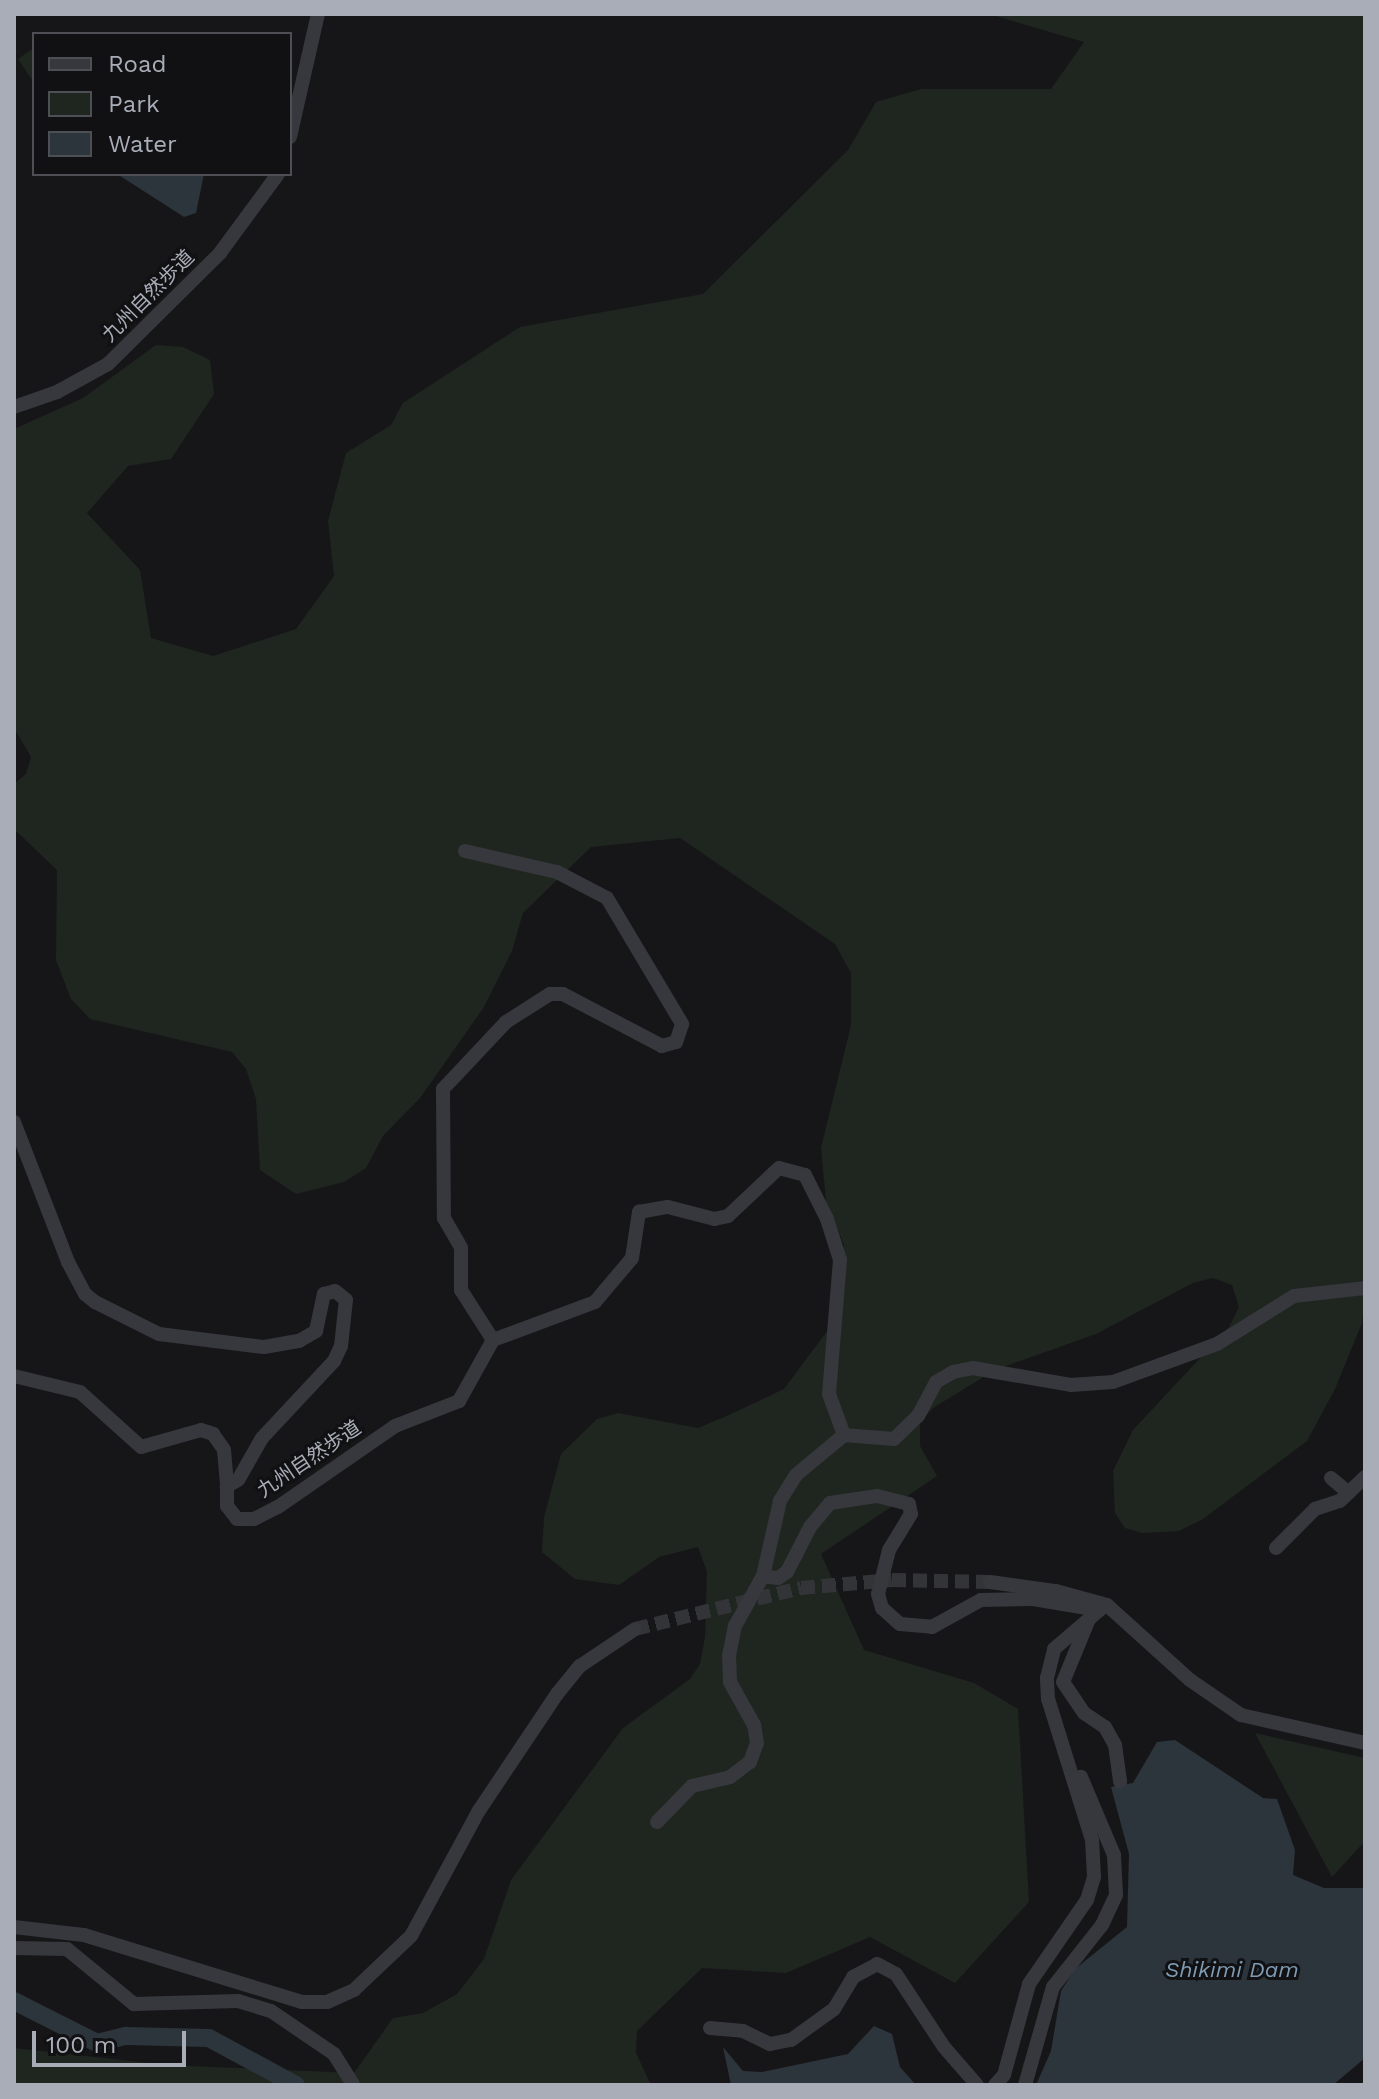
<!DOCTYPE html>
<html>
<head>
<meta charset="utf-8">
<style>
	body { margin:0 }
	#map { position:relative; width:1379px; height:2099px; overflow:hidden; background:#161618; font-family:"Work Sans","Noto Sans JP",sans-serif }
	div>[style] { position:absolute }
	.green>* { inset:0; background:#1e261f }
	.water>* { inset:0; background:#2c353c }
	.river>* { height:18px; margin:-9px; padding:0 9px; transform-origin:9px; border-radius:9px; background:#2c353c }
	.minor-tunnel>* { height:14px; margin-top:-7px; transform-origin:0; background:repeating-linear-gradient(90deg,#333438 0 14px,transparent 0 21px) }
	.minor>* { height:14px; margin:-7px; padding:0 7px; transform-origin:7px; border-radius:7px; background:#37383d }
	span { translate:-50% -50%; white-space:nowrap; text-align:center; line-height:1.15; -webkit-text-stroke:6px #111113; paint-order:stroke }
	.street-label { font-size:20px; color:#a8adb8 }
	.water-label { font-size:22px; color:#7f9bb3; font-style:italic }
	.frame { position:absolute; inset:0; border:16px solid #a8adb8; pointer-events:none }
	.legend { position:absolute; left:32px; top:32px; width:260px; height:144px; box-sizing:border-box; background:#111113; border:2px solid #4d4f55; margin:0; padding:10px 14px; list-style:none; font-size:24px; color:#a8adb8 }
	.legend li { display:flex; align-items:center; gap:16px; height:40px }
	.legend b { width:40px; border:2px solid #4d4f55 }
	.scale { position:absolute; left:32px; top:2031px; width:154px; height:36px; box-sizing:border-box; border:4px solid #a8adb8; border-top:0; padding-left:10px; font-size:24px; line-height:28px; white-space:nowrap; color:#a8adb8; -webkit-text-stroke:6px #111113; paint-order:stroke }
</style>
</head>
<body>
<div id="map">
	<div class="green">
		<div style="clip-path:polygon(989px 14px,1365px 14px,1365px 1293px,1362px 1323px,1335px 1389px,1307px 1441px,1203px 1519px,1179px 1531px,1142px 1533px,1125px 1528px,1115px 1513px,1113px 1471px,1133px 1430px,1229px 1327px,1239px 1307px,1232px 1285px,1213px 1278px,1193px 1283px,1096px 1334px,995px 1370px,933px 1408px,920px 1423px,920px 1446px,937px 1476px,821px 1554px,864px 1650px,974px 1683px,1018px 1709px,1029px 1902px,955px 1983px,870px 1937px,786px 1973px,702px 1968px,637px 2031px,636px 2053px,651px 2085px,14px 2085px,14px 2048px,166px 2065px,354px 2073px,393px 2018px,423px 2013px,457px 1994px,484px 1959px,511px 1880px,623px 1728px,690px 1679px,700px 1664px,705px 1637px,707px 1572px,698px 1547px,659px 1557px,619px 1585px,575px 1579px,542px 1552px,544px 1517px,561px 1454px,597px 1419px,618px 1413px,698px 1428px,729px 1415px,784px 1389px,828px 1330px,844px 1245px,826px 1201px,821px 1148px,851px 1025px,851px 973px,835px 944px,680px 838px,591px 847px,523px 913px,512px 951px,484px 1007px,420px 1098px,383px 1136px,366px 1168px,344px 1182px,296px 1194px,260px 1170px,256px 1099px,246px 1069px,232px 1052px,90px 1019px,71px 999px,56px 960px,57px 870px,14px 829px,14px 784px,26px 774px,31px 757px,14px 728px,14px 429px,83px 398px,156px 345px,183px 347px,210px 360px,214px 394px,171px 459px,128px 466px,87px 513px,140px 570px,151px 638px,213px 656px,296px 629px,334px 576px,328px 521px,346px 453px,391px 425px,403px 403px,520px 327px,703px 294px,848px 150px,876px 102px,921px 89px,1051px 89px,1084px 42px)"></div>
		<div style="clip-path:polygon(34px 48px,34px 83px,18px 59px)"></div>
		<div style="clip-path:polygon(1255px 1733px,1365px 1758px,1365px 1841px,1332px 1877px)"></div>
	</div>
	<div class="water">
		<div style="clip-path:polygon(117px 174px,204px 174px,196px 213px,184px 217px)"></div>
		<div style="clip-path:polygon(1175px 1740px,1263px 1798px,1277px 1799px,1295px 1850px,1293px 1875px,1324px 1888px,1365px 1888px,1365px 2058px,1333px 2085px,1036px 2085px,1051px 2051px,1061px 1991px,1075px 1969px,1127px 1927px,1129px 1854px,1111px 1787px,1133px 1783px,1157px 1742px)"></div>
		<div style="clip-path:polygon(874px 2026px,892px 2034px,900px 2067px,916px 2085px,731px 2085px,723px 2047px,743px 2071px,762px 2072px,848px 2054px)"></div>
	</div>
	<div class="river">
		<div style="left:14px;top:2001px;width:93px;rotate:26.8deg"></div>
		<div style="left:97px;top:2043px;width:30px;rotate:-14deg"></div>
		<div style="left:126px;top:2036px;width:83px;rotate:1.4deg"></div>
		<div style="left:209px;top:2038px;width:99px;rotate:28.4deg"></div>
	</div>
	<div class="minor-tunnel">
		<div style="left:635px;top:1629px;width:171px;rotate:-13.9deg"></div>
		<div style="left:801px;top:1588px;width:91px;rotate:-5deg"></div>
		<div style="left:892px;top:1580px;width:98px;rotate:1.2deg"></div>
	</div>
	<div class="minor">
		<div style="left:290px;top:137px;width:126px;rotate:-77.2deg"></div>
		<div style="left:14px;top:407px;width:46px;rotate:-19.2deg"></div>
		<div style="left:57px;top:392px;width:58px;rotate:-28.8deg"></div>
		<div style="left:108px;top:364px;width:158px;rotate:-44.7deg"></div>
		<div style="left:220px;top:253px;width:98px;rotate:-53.7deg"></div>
		<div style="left:465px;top:851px;width:94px;rotate:12.9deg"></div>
		<div style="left:557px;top:872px;width:56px;rotate:27.5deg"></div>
		<div style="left:607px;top:898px;width:147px;rotate:59.2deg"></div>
		<div style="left:682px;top:1024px;width:19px;rotate:108deg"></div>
		<div style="left:676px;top:1042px;width:15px;rotate:164deg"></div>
		<div style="left:662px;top:1046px;width:112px;rotate:-152.3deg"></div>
		<div style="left:563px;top:994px;width:13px;rotate:180deg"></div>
		<div style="left:550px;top:994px;width:52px;rotate:147.5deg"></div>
		<div style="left:506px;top:1022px;width:92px;rotate:133.2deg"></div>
		<div style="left:443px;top:1089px;width:129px;rotate:89.6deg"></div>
		<div style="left:444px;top:1218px;width:34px;rotate:60deg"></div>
		<div style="left:461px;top:1248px;width:42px;rotate:90deg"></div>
		<div style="left:461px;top:1290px;width:59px;rotate:57.4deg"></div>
		<div style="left:14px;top:1122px;width:150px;rotate:68.9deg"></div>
		<div style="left:68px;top:1262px;width:36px;rotate:62deg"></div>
		<div style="left:85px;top:1294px;width:13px;rotate:39deg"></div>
		<div style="left:95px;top:1302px;width:72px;rotate:26.6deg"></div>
		<div style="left:159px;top:1334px;width:106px;rotate:7.1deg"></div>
		<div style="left:264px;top:1347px;width:36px;rotate:-10deg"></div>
		<div style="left:299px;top:1341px;width:20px;rotate:-30deg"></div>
		<div style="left:316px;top:1331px;width:38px;rotate:-78deg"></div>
		<div style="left:324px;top:1294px;width:11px;rotate:-15deg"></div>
		<div style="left:335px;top:1291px;width:14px;rotate:39deg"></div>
		<div style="left:346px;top:1300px;width:46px;rotate:96.2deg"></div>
		<div style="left:341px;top:1346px;width:17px;rotate:115deg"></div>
		<div style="left:334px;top:1361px;width:105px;rotate:133.1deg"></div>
		<div style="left:262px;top:1438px;width:48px;rotate:119.7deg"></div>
		<div style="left:238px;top:1480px;width:13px;rotate:151deg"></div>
		<div style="left:227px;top:1486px;width:20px;rotate:90deg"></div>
		<div style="left:227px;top:1506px;width:16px;rotate:52deg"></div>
		<div style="left:237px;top:1519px;width:17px"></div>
		<div style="left:254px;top:1519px;width:27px;rotate:-27deg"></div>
		<div style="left:278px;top:1507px;width:142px;rotate:-34.7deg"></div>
		<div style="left:395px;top:1426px;width:69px;rotate:-21.3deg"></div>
		<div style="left:459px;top:1401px;width:70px;rotate:-60.9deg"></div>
		<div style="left:493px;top:1340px;width:109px;rotate:-20.4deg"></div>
		<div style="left:595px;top:1302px;width:57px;rotate:-49.9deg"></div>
		<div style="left:632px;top:1258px;width:47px;rotate:-81.3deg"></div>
		<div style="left:639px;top:1212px;width:29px;rotate:-10deg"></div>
		<div style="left:668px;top:1207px;width:48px;rotate:14.6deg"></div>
		<div style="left:714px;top:1219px;width:14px;rotate:-12deg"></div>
		<div style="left:728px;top:1216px;width:70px;rotate:-43.3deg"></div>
		<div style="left:779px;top:1168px;width:27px;rotate:15deg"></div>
		<div style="left:805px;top:1175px;width:49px;rotate:63.4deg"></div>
		<div style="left:827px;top:1219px;width:43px;rotate:72.4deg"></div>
		<div style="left:840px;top:1260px;width:134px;rotate:94.7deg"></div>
		<div style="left:829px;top:1394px;width:44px;rotate:69.9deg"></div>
		<div style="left:14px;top:1376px;width:68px;rotate:13.6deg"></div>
		<div style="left:80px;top:1392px;width:82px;rotate:42deg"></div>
		<div style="left:141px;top:1447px;width:62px;rotate:-15.8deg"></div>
		<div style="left:201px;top:1430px;width:13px;rotate:18deg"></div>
		<div style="left:213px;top:1434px;width:19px;rotate:55deg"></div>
		<div style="left:224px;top:1450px;width:36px;rotate:85deg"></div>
		<div style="left:844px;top:1435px;width:62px;rotate:140.2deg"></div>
		<div style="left:796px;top:1475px;width:31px;rotate:122deg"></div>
		<div style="left:780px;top:1501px;width:77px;rotate:102.8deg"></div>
		<div style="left:763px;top:1576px;width:15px;rotate:8deg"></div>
		<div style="left:778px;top:1578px;width:11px;rotate:-34deg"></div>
		<div style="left:787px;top:1572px;width:51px;rotate:-62.9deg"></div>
		<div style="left:810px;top:1527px;width:31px;rotate:-50deg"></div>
		<div style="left:830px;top:1503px;width:48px;rotate:-8.5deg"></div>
		<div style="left:877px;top:1496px;width:33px;rotate:14deg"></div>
		<div style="left:909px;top:1504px;width:10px;rotate:79deg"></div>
		<div style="left:911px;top:1514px;width:42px;rotate:121.4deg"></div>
		<div style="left:889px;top:1550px;width:45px;rotate:104deg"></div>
		<div style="left:878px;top:1594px;width:15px;rotate:74deg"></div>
		<div style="left:882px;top:1608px;width:24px;rotate:42deg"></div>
		<div style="left:900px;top:1624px;width:32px;rotate:5deg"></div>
		<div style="left:932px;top:1627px;width:56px;rotate:-28.9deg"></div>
		<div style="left:981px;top:1600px;width:52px;rotate:-1.1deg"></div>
		<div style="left:1033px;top:1599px;width:67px;rotate:9.5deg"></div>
		<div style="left:844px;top:1435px;width:50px;rotate:4.6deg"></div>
		<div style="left:894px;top:1439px;width:33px;rotate:-44deg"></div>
		<div style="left:918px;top:1416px;width:38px;rotate:-62deg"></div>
		<div style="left:936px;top:1382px;width:20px;rotate:-30deg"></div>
		<div style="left:953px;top:1372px;width:20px;rotate:-11deg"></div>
		<div style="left:973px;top:1368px;width:99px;rotate:9.8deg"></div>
		<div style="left:1071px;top:1385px;width:42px;rotate:-4.1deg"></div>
		<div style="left:1113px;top:1382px;width:111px;rotate:-20.1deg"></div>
		<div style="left:1217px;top:1344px;width:91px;rotate:-31.9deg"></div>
		<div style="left:1294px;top:1296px;width:71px;rotate:-6.4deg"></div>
		<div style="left:1331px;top:1478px;width:23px;rotate:40deg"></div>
		<div style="left:1276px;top:1548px;width:55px;rotate:-45deg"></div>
		<div style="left:1315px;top:1509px;width:26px;rotate:-18deg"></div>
		<div style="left:1340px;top:1501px;width:35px;rotate:-44deg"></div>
		<div style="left:990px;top:1582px;width:67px;rotate:7.8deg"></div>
		<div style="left:1056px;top:1591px;width:53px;rotate:15.4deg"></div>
		<div style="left:1107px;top:1605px;width:112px;rotate:42.1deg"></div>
		<div style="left:1190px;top:1680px;width:62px;rotate:34.5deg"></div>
		<div style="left:1241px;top:1715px;width:127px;rotate:12.7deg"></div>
		<div style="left:1089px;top:1619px;width:68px;rotate:112.4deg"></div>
		<div style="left:1063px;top:1682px;width:37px;rotate:56deg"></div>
		<div style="left:1084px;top:1713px;width:25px;rotate:34deg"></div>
		<div style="left:1105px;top:1727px;width:21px;rotate:61deg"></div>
		<div style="left:1115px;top:1745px;width:37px;rotate:82deg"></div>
		<div style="left:657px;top:1822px;width:50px;rotate:-45.8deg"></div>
		<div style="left:692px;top:1786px;width:39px;rotate:-13deg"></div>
		<div style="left:730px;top:1777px;width:25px;rotate:-37deg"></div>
		<div style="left:750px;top:1762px;width:20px;rotate:-70deg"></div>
		<div style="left:757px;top:1743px;width:18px;rotate:-99deg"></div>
		<div style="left:754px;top:1725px;width:49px;rotate:-119.2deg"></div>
		<div style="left:730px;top:1682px;width:26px;rotate:-92deg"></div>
		<div style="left:729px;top:1656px;width:31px;rotate:-79deg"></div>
		<div style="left:735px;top:1626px;width:57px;rotate:-60.8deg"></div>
		<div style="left:14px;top:1927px;width:70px;rotate:6.5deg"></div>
		<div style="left:84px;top:1935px;width:228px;rotate:17.1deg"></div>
		<div style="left:302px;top:2002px;width:25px"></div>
		<div style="left:327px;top:2002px;width:30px;rotate:-24deg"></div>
		<div style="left:354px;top:1990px;width:79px;rotate:-43.5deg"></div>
		<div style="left:411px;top:1936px;width:141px;rotate:-61.6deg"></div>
		<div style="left:478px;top:1812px;width:142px;rotate:-56.2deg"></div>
		<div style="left:557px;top:1694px;width:36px;rotate:-51deg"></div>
		<div style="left:580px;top:1666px;width:66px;rotate:-33.9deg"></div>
		<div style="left:14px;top:1948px;width:53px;rotate:1.1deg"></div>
		<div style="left:67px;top:1949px;width:87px;rotate:39.4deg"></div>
		<div style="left:134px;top:2004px;width:104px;rotate:-1.7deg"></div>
		<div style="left:238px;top:2001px;width:34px;rotate:17deg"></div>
		<div style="left:271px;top:2011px;width:76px;rotate:34.3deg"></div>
		<div style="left:334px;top:2054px;width:36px;rotate:58deg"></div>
		<div style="left:710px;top:2028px;width:33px;rotate:5deg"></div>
		<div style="left:743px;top:2031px;width:30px;rotate:26deg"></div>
		<div style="left:770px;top:2044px;width:21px;rotate:-11deg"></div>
		<div style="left:791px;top:2040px;width:53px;rotate:-35.8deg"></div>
		<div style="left:834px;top:2009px;width:37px;rotate:-59deg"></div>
		<div style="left:853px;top:1977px;width:27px;rotate:-28deg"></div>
		<div style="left:877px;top:1964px;width:21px;rotate:28deg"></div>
		<div style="left:896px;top:1974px;width:87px;rotate:56.7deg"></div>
		<div style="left:944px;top:2047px;width:50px;rotate:49deg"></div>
		<div style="left:995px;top:2085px;width:13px;rotate:-48deg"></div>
		<div style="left:1004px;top:2075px;width:94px;rotate:-74.6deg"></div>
		<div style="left:1029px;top:1984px;width:102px;rotate:-55.4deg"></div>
		<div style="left:1087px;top:1900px;width:24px;rotate:-73deg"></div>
		<div style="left:1094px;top:1877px;width:37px;rotate:-93deg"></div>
		<div style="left:1092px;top:1840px;width:148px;rotate:-107.3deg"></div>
		<div style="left:1048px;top:1699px;width:21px;rotate:-93deg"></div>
		<div style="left:1047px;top:1678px;width:30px;rotate:-76deg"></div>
		<div style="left:1054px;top:1649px;width:65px;rotate:-40.6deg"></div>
		<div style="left:1025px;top:2085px;width:102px;rotate:-74.1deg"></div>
		<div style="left:1053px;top:1987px;width:79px;rotate:-51.7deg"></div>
		<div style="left:1102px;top:1925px;width:33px;rotate:-65deg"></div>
		<div style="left:1116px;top:1895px;width:40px;rotate:-92.9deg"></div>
		<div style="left:1114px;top:1855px;width:85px;rotate:-112.9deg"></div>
	</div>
	<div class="street-label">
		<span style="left:148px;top:296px;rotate:-45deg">九州自然歩道</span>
		<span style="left:309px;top:1459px;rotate:-34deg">九州自然歩道</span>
	</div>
	<div class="water-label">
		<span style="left:1232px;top:1970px">Shikimi Dam</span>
	</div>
	<div class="frame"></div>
	<ul class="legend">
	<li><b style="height:10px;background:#37383d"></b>Road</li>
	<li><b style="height:22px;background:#1e261f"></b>Park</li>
	<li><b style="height:22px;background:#2c353c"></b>Water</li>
	</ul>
	<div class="scale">100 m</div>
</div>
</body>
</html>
